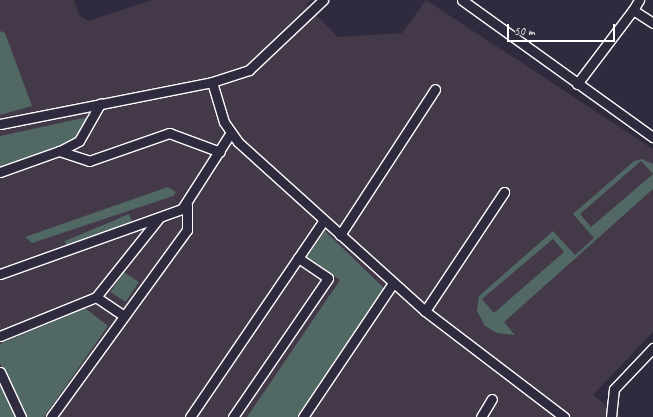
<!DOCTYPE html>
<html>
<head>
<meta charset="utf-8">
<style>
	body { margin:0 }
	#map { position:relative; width:653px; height:417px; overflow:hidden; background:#2f2a3d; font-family:Caveat,sans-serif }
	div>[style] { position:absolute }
	.built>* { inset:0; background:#433948 }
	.green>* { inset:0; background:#526864; transform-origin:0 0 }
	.roads { filter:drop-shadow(1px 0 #fff) drop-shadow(-1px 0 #fff) drop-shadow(0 1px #fff) drop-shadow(0 -1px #fff) }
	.lane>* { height:9px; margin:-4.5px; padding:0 4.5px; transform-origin:4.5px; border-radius:4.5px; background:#2f2a3d }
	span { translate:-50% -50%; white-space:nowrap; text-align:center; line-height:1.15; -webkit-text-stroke:4px #2f2a3d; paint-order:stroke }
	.scale { position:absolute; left:507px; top:24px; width:108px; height:18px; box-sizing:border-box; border:2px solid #fff; border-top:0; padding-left:5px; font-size:12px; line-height:14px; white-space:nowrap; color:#fff; -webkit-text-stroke:3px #2f2a3d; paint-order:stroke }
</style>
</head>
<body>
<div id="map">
	<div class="built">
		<div style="clip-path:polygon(0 0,74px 0,79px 15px,88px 21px,152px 0,311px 0,306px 5px,338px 37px,402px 33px,426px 0,653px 149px,653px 332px,593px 395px,621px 417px,0 417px)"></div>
	</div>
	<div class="green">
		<div style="clip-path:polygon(0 31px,5px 33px,32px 106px,0 115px)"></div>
		<div style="clip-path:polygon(88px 117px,72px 143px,0 169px,0 136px)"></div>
		<div style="clip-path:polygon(evenodd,642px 159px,653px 164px,653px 189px,504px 322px,515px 335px,497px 333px,485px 326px,477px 311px,479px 296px,553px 231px,575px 255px,594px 238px,573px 214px,634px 161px,642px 159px,641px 161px,653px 174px,591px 227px,580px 214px,641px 161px,642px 159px,553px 239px,564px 252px,494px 313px,482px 299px,553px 239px)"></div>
		<div style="clip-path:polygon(168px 187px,176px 192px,173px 196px,32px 243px,25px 237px)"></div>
		<div style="left:129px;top:214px;width:8px;height:70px;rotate:67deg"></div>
		<div style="clip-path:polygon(325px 231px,384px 288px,297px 417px,247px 417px,340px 280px,307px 257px)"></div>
		<div style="left:124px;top:272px;width:18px;height:24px;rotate:34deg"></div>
		<div style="clip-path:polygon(85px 308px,108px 326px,44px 417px,25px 417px,0 363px,0 344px)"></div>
		<div style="clip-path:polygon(0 383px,16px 417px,0 417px)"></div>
	</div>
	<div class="roads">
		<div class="lane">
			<div style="left:462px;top:0;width:235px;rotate:35.7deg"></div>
			<div style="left:633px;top:10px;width:12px;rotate:-59deg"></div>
			<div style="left:212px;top:82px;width:42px;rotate:73.3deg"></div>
			<div style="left:224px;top:122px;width:24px;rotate:55deg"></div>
			<div style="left:238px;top:142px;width:252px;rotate:42.1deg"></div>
			<div style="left:425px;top:311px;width:175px;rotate:37.3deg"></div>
			<div style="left:577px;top:84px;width:93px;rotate:-52.9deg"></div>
			<div style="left:633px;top:10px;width:24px;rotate:33deg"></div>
			<div style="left:0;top:124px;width:216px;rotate:-11.2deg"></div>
			<div style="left:212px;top:82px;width:39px;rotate:-18deg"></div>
			<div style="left:249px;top:70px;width:102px;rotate:-43.4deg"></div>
			<div style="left:60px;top:151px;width:21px;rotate:-28deg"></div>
			<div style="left:79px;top:141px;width:43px;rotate:-60.4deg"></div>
			<div style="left:0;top:172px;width:63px;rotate:-19.6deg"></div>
			<div style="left:59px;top:151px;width:32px;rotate:18deg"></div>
			<div style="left:89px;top:161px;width:85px;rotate:-19.3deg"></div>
			<div style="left:169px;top:133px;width:54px;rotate:20.4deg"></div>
			<div style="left:340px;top:235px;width:174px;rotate:-56.9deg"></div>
			<div style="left:0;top:274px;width:193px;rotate:-19.7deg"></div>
			<div style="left:182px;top:209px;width:89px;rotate:-57.4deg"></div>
			<div style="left:96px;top:297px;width:34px;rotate:34deg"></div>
			<div style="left:425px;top:311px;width:143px;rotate:-56.4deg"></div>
			<div style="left:0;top:336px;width:104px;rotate:-22.1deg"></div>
			<div style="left:96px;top:297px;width:101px;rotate:-51.4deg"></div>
			<div style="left:0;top:372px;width:50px;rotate:65deg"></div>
			<div style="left:51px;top:417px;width:231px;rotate:-54deg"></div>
			<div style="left:187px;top:230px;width:25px;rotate:-90deg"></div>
			<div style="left:190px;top:417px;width:238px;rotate:-55.8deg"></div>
			<div style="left:233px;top:417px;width:168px;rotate:-55.6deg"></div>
			<div style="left:328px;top:278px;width:36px;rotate:-146deg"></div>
			<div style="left:303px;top:417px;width:161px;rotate:-56.1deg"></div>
			<div style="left:481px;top:417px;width:21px;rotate:-59deg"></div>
			<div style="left:611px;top:417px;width:28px;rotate:-84deg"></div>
			<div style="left:614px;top:389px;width:57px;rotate:-46.4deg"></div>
		</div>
	</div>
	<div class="scale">50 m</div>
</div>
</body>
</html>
